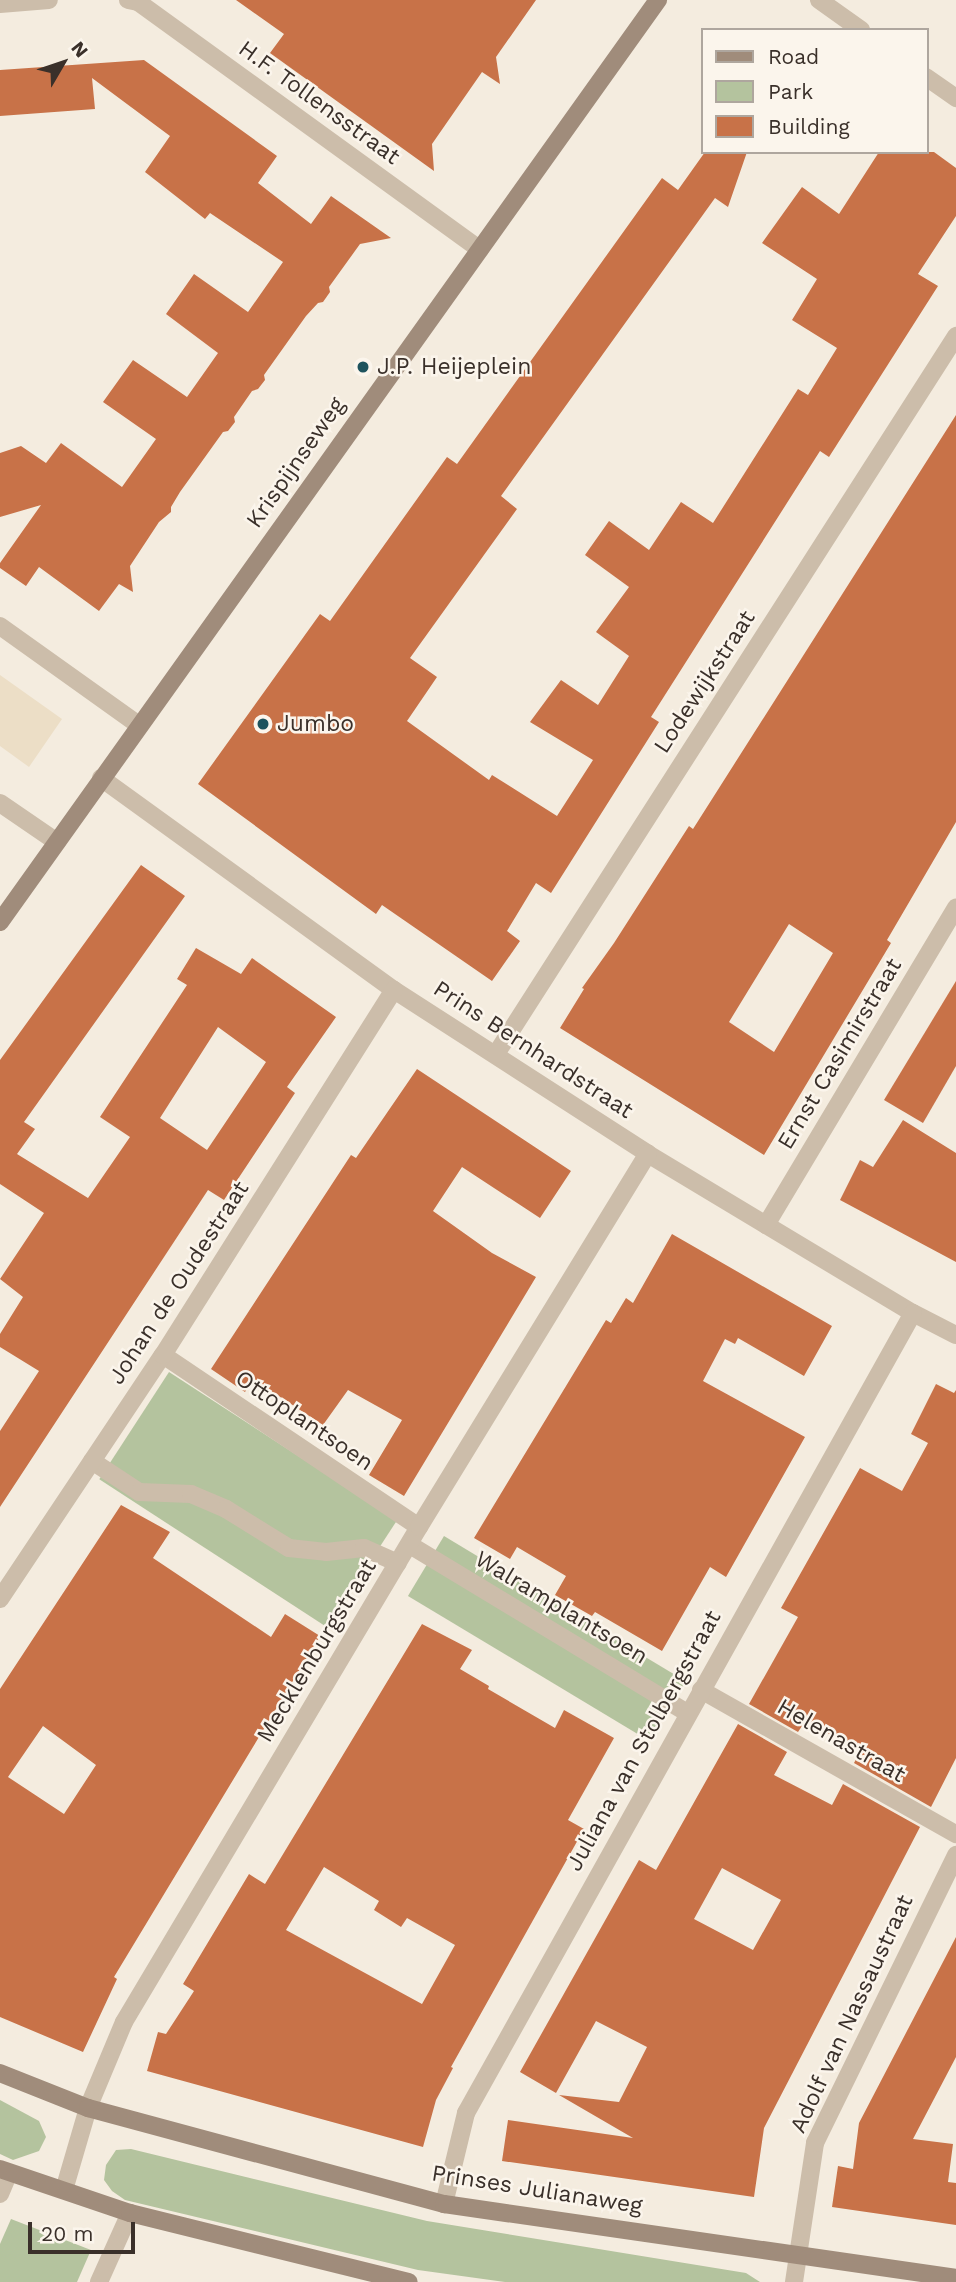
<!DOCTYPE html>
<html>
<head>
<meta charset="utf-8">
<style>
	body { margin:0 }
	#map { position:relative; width:956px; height:2282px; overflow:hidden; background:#f4ecdf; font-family:"Work Sans",sans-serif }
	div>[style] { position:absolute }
	.green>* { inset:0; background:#b4c39e; transform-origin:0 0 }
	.plaza>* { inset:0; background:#ecdec6 }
	.building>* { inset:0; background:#c87248 }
	.street>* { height:18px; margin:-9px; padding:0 9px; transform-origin:9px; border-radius:9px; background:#ccbdaa }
	.secondary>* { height:18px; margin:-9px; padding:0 9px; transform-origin:9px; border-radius:9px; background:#a08c7b }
	.dots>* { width:19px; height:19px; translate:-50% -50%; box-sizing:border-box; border:4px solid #fbf5ec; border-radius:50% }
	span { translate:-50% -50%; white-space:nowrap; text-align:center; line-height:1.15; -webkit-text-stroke:5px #fbf5ec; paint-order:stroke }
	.street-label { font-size:23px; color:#3a302a }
	.poi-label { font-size:23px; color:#3a302a }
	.left { translate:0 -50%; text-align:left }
	.legend { position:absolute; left:701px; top:28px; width:228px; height:126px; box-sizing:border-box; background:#fbf5ec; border:2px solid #aea69e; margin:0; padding:9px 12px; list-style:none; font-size:21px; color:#3a302a }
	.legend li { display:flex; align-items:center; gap:14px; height:35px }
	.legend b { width:35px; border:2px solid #aea69e }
	.north { position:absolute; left:28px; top:28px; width:70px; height:70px; -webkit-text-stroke:5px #fbf5ec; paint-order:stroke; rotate:51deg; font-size:19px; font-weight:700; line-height:28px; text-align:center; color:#3a302a }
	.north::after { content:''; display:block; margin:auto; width:24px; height:32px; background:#3a302a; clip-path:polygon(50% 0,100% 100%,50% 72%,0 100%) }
	.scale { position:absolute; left:28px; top:2222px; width:107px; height:32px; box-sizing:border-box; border:4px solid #3a302a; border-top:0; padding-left:9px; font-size:21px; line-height:24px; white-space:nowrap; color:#3a302a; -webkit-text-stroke:5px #fbf5ec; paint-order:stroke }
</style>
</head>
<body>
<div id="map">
	<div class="green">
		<div style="left:169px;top:1372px;width:272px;height:128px;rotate:33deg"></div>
		<div style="left:444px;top:1536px;width:282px;height:70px;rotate:31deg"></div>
		<div style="clip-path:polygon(0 2100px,39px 2121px,46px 2137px,39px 2151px,13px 2160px,0 2154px)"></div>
		<div style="clip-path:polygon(131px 2149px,427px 2221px,746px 2273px,760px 2282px,505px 2282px,418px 2270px,125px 2200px,112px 2191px,104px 2180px,106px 2165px,116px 2150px)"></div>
		<div style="clip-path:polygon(11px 2219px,91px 2250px,77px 2282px,0 2282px,0 2244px)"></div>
	</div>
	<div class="plaza">
		<div style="clip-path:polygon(0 675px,62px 719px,29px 767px,0 746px)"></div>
	</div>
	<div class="building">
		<div style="clip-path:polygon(236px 0,536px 0,496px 57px,500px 84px,482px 72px,432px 144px,434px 171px,270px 53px,284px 34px)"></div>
		<div style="clip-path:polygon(144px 60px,277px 156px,258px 183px,311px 224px,331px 196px,391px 238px,360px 244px,329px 287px,330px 292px,323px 302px,318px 303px,306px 316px,264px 375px,265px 380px,258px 389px,252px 391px,234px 417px,235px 422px,228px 431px,223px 432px,180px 492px,171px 507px,171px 512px,159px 522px,130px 566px,133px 592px,119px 584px,99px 611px,39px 567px,26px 586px,0 568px,0 563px,41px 505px,0 517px,0 453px,21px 446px,46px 463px,61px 443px,122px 487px,156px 439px,103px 402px,133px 360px,187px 397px,218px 353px,166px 314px,194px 274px,248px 312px,283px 262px,210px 213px,205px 219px,145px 172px,170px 136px,92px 78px,95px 109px,0 116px,0 70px)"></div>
		<div style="clip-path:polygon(705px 152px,747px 152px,728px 207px,715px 198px,501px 496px,517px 509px,410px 658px,437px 677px,407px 721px,489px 780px,492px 775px,557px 816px,593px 760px,530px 722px,561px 680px,598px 705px,629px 656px,596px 632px,629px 587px,585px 555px,609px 521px,649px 550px,681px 502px,713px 523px,798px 389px,808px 395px,837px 348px,792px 320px,817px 279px,762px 243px,802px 187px,839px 214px,879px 152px,934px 152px,956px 168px,956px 216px,918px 274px,938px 286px,829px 457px,820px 451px,651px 717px,659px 722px,551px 893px,536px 883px,507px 931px,520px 941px,492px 981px,382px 905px,376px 914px,198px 784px,320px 614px,330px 621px,447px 457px,457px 464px,662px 178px,678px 190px)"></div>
		<div style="clip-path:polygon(evenodd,956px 415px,956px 822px,887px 940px,891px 943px,764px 1155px,560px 1028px,584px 989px,582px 988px,614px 943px,689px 826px,693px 829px,956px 415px,789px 924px,833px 953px,774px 1052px,729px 1022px,789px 924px)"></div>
		<div style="clip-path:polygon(evenodd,141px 865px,185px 896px,24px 1122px,35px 1129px,17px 1154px,88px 1198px,130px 1137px,100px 1117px,187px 985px,177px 979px,196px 948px,241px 974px,252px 958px,336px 1017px,287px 1087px,295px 1093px,224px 1200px,208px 1190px,0 1507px,0 1431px,39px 1371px,0 1347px,0 1334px,23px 1297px,0 1279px,44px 1213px,0 1184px,0 1060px,141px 865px,218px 1027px,266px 1062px,207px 1150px,160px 1118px,218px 1027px)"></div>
		<div style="clip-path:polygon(956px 981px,956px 1066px,923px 1123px,884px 1100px)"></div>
		<div style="clip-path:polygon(417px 1069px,571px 1171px,540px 1218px,462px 1167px,433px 1211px,492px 1253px,536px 1277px,404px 1496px,369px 1475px,402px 1420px,348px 1390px,323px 1425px,253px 1379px,245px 1392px,211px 1369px,351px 1155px,356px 1158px)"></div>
		<div style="clip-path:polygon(903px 1120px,956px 1153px,956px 1262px,840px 1200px,860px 1160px,873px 1167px)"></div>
		<div style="clip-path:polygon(672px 1234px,832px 1326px,804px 1376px,738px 1338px,735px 1344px,725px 1339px,703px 1381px,805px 1437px,726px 1577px,710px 1567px,662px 1651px,595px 1612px,592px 1616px,555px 1595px,566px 1576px,517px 1547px,510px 1559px,474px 1538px,606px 1320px,611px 1323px,626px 1298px,633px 1303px)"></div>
		<div style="clip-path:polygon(936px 1384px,954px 1393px,956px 1390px,956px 1758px,931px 1807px,854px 1763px,862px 1748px,804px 1723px,798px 1732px,749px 1704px,798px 1617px,781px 1608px,860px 1468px,902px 1491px,928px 1443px,911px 1434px)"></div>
		<div style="clip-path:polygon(evenodd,121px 1505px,170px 1532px,153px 1558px,271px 1637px,285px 1614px,320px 1636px,114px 1977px,117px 1979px,83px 2052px,0 2017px,0 1689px,121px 1505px,43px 1726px,96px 1765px,64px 1814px,8px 1777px,43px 1726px)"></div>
		<div style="clip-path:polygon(evenodd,422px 1624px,472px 1650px,460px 1669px,489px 1686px,488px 1689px,555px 1728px,564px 1710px,614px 1738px,568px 1820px,584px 1829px,451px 2067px,453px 2068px,436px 2100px,423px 2147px,147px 2071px,158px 2032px,166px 2034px,194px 1991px,183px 1984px,249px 1874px,265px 1884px,422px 1624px,324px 1867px,379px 1901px,374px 1910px,401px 1927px,407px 1918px,455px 1945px,422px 2004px,286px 1930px,324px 1867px)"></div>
		<div style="clip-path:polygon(evenodd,738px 1724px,787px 1752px,774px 1775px,832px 1805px,843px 1784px,920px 1827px,764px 2128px,754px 2197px,502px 2161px,508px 2120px,633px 2138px,559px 2095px,619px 2102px,647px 2047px,596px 2021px,556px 2093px,520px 2072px,639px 1860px,656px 1870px,738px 1724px,722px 1868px,781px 1900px,753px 1950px,694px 1919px,722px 1868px)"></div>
		<div style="clip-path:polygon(956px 1937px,956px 2057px,913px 2139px,953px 2144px,948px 2182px,956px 2183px,956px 2225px,832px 2207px,838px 2166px,853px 2169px,859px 2123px)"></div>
	</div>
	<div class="street">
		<div style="left:128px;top:0;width:10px;rotate:11deg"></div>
		<div style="left:138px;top:2px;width:422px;rotate:35.9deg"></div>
		<div style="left:819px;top:0;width:52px;rotate:35.5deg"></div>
		<div style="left:0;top:4px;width:49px;rotate:-4.7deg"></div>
		<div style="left:926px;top:77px;width:37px;rotate:35deg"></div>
		<div style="left:0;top:626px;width:171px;rotate:35.5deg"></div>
		<div style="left:101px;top:778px;width:362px;rotate:35.9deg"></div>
		<div style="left:394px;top:990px;width:302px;rotate:32.8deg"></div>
		<div style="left:648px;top:1154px;width:309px;rotate:31deg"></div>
		<div style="left:913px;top:1313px;width:48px;rotate:27.1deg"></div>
		<div style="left:0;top:803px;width:69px;rotate:34.4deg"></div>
		<div style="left:496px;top:1054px;width:853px;rotate:-57.35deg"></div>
		<div style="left:766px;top:1225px;width:370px;rotate:-59.1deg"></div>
		<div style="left:163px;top:1355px;width:308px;rotate:33.9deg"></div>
		<div style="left:92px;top:1461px;width:56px;rotate:33.4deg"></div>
		<div style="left:139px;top:1492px;width:52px;rotate:2.2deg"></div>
		<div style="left:191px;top:1494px;width:38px;rotate:23deg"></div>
		<div style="left:226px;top:1509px;width:74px;rotate:31.8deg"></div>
		<div style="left:289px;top:1548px;width:37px;rotate:6deg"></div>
		<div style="left:326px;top:1552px;width:38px;rotate:-6deg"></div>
		<div style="left:364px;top:1548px;width:37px;rotate:24deg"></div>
		<div style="left:410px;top:1545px;width:324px;rotate:31.2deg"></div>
		<div style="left:0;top:1599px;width:293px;rotate:-56.3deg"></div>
		<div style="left:163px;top:1355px;width:432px;rotate:-57.7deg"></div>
		<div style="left:701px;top:1690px;width:293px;rotate:29.5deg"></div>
		<div style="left:64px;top:2190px;width:85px;rotate:-73.7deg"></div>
		<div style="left:88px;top:2108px;width:93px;rotate:-67.3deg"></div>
		<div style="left:124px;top:2022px;width:576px;rotate:-59.21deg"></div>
		<div style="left:419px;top:1527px;width:438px;rotate:-58.5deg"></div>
		<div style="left:0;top:2194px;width:23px;rotate:-67deg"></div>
		<div style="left:444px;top:2204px;width:94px;rotate:-76.4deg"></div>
		<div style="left:466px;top:2113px;width:916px;rotate:-60.81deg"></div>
		<div style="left:99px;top:2282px;width:76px;rotate:-65.8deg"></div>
		<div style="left:794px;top:2282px;width:141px;rotate:-81.4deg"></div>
		<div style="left:815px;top:2143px;width:321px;rotate:-63.9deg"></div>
	</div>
	<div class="secondary">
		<div style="left:0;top:922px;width:1133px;rotate:-54.49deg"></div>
		<div style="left:0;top:2073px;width:95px;rotate:21.7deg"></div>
		<div style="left:88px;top:2108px;width:369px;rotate:15.1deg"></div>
		<div style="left:444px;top:2204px;width:517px;rotate:8.22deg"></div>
		<div style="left:0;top:2169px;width:137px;rotate:18.7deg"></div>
		<div style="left:130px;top:2213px;width:287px;rotate:13.9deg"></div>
	</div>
	<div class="dots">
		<div style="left:363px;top:367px;background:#1e535d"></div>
		<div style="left:263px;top:724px;background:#1e535d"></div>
	</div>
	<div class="street-label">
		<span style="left:319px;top:103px;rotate:36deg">H.F. Tollensstraat</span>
		<span style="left:296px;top:463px;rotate:-55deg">Krispijnseweg</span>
		<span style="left:705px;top:682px;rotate:-57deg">Lodewijkstraat</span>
		<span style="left:533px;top:1050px;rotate:33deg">Prins Bernhardstraat</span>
		<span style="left:840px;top:1054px;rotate:-59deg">Ernst Casimirstraat</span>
		<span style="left:179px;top:1283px;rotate:-57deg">Johan de Oudestraat</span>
		<span style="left:304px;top:1421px;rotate:34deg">Ottoplantsoen</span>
		<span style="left:561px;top:1608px;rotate:31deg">Walramplantsoen</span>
		<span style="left:317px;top:1651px;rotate:-59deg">Mecklenburgstraat</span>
		<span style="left:644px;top:1741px;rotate:-61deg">Juliana van Stolbergstraat</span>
		<span style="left:841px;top:1741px;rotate:30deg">Helenastraat</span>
		<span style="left:852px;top:2014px;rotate:-65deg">Adolf van Nassaustraat</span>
		<span style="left:537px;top:2190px;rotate:9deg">Prinses Julianaweg</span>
	</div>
	<div class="poi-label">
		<span class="left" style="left:377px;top:367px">J.P. Heijeplein</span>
		<span class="left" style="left:277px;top:724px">Jumbo</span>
	</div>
	<ul class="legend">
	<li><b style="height:9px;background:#a08c7b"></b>Road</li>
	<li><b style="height:19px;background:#b4c39e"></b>Park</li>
	<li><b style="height:19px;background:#c87248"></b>Building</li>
	</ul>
	<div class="north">N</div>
	<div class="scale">20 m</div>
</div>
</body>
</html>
